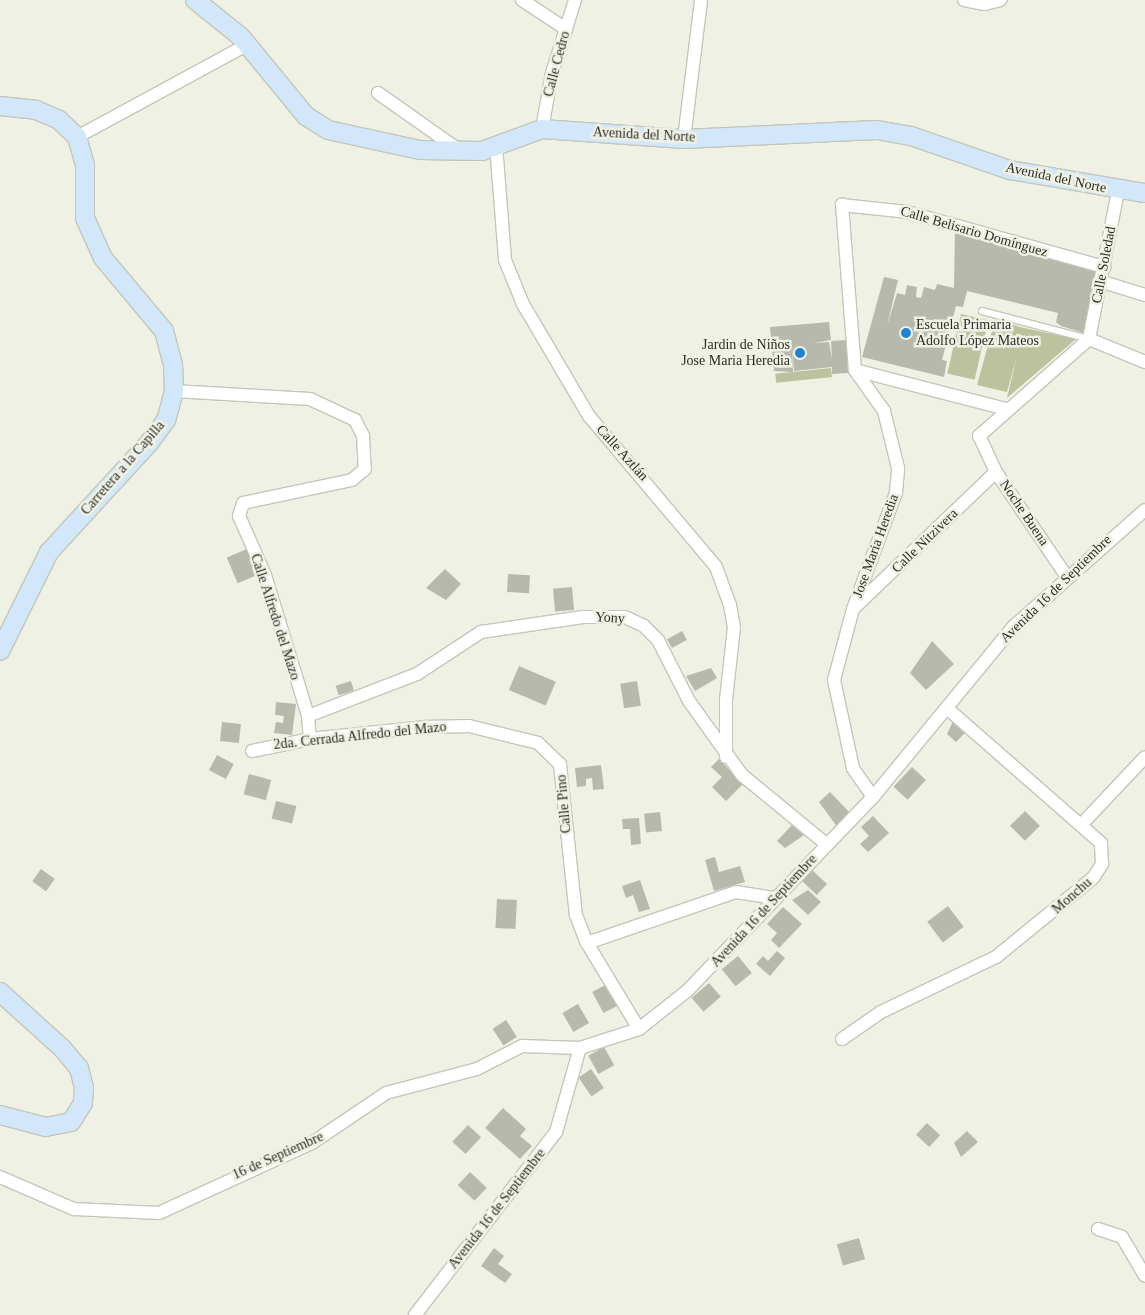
<!DOCTYPE html>
<html>
<head>
<meta charset="utf-8">
<style>
	body { margin:0 }
	#map { position:relative; width:1145px; height:1315px; overflow:hidden; background:#eff1e4; font-family:"Times New Roman",serif }
	div>[style] { position:absolute }
	.green>* { inset:0; background:#bcc19e; transform-origin:0 0 }
	.building>* { inset:0; background:#b7b9ad; transform-origin:0 0 }
	.roads { filter:drop-shadow(1px 0 #c4c6ba) drop-shadow(-1px 0 #c4c6ba) drop-shadow(0 1px #c4c6ba) drop-shadow(0 -1px #c4c6ba) }
	.lane>* { height:6px; margin:-3px; padding:0 3px; transform-origin:3px; border-radius:3px; background:#fff }
	.street>* { height:12px; margin:-6px; padding:0 6px; transform-origin:6px; border-radius:6px; background:#fff }
	.secondary>* { height:18px; margin:-9px; padding:0 9px; transform-origin:9px; border-radius:9px; background:#d2e7fa }
	.dots>* { width:14px; height:14px; translate:-50% -50%; box-sizing:border-box; border:2px solid #eff1e4; border-radius:50% }
	span { translate:-50% -50%; white-space:nowrap; text-align:center; line-height:1.15; -webkit-text-stroke:5px #eff1e4; paint-order:stroke }
	.street-label { font-size:14px; color:#2c2d28 }
	.poi-label { font-size:14px; color:#2c2d28 }
	.left { translate:0 -50%; text-align:left }
	.right { translate:-100% -50%; text-align:right }
</style>
</head>
<body>
<div id="map">
	<div class="green">
		<div style="left:961px;top:314px;width:28px;height:61px;rotate:13deg"></div>
		<div style="clip-path:polygon(995px 320px,1024px 328px,1076px 339px,1007px 398px,1017px 356px,1007px 392px,977px 385px)"></div>
		<div style="left:831px;top:368px;width:9px;height:56px;rotate:84deg"></div>
	</div>
	<div class="building">
		<div style="clip-path:polygon(955px 227px,1102px 269px,1084px 333px,1061px 326px,1056px 322px,1058px 313px,967px 291px,963px 307px,956px 306px,942px 360px,947px 361px,944px 377px,862px 357px,884px 277px,898px 280px,887px 326px,897px 293px,905px 295px,907px 285px,917px 287px,916px 297px,921px 298px,924px 287px,935px 290px,937px 284px,954px 288px)"></div>
		<div style="clip-path:polygon(829px 322px,831px 340px,813px 343px,829px 342px,832px 359px,831px 341px,847px 340px,848px 373px,832px 374px,832px 367px,794px 371px,792px 345px,793px 372px,774px 371px,770px 327px)"></div>
		<div style="left:247px;top:549px;width:28px;height:22px;rotate:67deg"></div>
		<div style="clip-path:polygon(445px 569px,461px 584px,446px 600px,426px 588px)"></div>
		<div style="left:508px;top:574px;width:22px;height:18px;rotate:3deg"></div>
		<div style="left:572px;top:587px;width:23px;height:19px;rotate:85deg"></div>
		<div style="left:682px;top:631px;width:10px;height:17px;rotate:61deg"></div>
		<div style="clip-path:polygon(932px 641px,954px 664px,926px 690px,910px 673px)"></div>
		<div style="left:519px;top:666px;width:40px;height:26px;rotate:23deg"></div>
		<div style="clip-path:polygon(711px 668px,717px 678px,695px 691px,686px 676px)"></div>
		<div style="left:351px;top:681px;width:10px;height:16px;rotate:73deg"></div>
		<div style="left:637px;top:681px;width:25px;height:17px;rotate:81deg"></div>
		<div style="clip-path:polygon(276px 702px,296px 704px,292px 735px,274px 733px,276px 722px,283px 723px,284px 716px,275px 715px)"></div>
		<div style="clip-path:polygon(954px 719px,967px 731px,956px 742px,947px 734px)"></div>
		<div style="left:222px;top:722px;width:19px;height:19px;rotate:6deg"></div>
		<div style="left:217px;top:755px;width:19px;height:17px;rotate:28deg"></div>
		<div style="clip-path:polygon(719px 759px,743px 784px,726px 801px,712px 787px,722px 777px,711px 767px)"></div>
		<div style="clip-path:polygon(601px 765px,604px 789px,593px 790px,592px 778px,586px 779px,586px 786px,577px 787px,575px 768px)"></div>
		<div style="left:912px;top:767px;width:19px;height:27px;rotate:43deg"></div>
		<div style="left:249px;top:774px;width:23px;height:21px;rotate:15deg"></div>
		<div style="clip-path:polygon(830px 792px,852px 815px,838px 828px,819px 802px)"></div>
		<div style="left:276px;top:801px;width:21px;height:18px;rotate:14deg"></div>
		<div style="left:1025px;top:811px;width:21px;height:21px;rotate:45deg"></div>
		<div style="left:660px;top:812px;width:19px;height:16px;rotate:84deg"></div>
		<div style="clip-path:polygon(873px 816px,889px 833px,868px 852px,860px 844px,869px 836px,861px 827px)"></div>
		<div style="clip-path:polygon(639px 818px,641px 844px,631px 845px,630px 829px,623px 829px,622px 819px)"></div>
		<div style="clip-path:polygon(792px 825px,804px 835px,785px 848px,777px 841px)"></div>
		<div style="clip-path:polygon(715px 857px,719px 872px,740px 866px,745px 882px,714px 891px,705px 860px)"></div>
		<div style="left:41px;top:869px;width:17px;height:15px;rotate:36deg"></div>
		<div style="left:811px;top:869px;width:22px;height:15px;rotate:43deg"></div>
		<div style="clip-path:polygon(640px 880px,650px 909px,639px 912px,633px 895px,626px 898px,622px 886px)"></div>
		<div style="clip-path:polygon(808px 890px,821px 902px,808px 915px,792px 900px)"></div>
		<div style="left:497px;top:899px;width:20px;height:29px;rotate:3deg"></div>
		<div style="left:948px;top:906px;width:26px;height:26px;rotate:53deg"></div>
		<div style="clip-path:polygon(783px 907px,802px 924px,779px 948px,771px 940px,777px 933px,767px 924px)"></div>
		<div style="clip-path:polygon(777px 951px,785px 958px,770px 976px,756px 964px,763px 956px,768px 961px)"></div>
		<div style="left:738px;top:956px;width:22px;height:21px;rotate:51deg"></div>
		<div style="left:609px;top:983px;width:24px;height:19px;rotate:62deg"></div>
		<div style="left:709px;top:983px;width:18px;height:23px;rotate:49deg"></div>
		<div style="left:578px;top:1004px;width:22px;height:18px;rotate:60deg"></div>
		<div style="left:506px;top:1020px;width:20px;height:16px;rotate:57deg"></div>
		<div style="left:604px;top:1047px;width:21px;height:18px;rotate:61deg"></div>
		<div style="left:591px;top:1069px;width:23px;height:15px;rotate:56deg"></div>
		<div style="clip-path:polygon(503px 1108px,526px 1129px,520px 1136px,532px 1146px,520px 1159px,485px 1128px)"></div>
		<div style="left:927px;top:1123px;width:18px;height:16px;rotate:43deg"></div>
		<div style="left:468px;top:1125px;width:18px;height:23px;rotate:43deg"></div>
		<div style="clip-path:polygon(967px 1131px,978px 1142px,961px 1157px,954px 1143px)"></div>
		<div style="left:470px;top:1172px;width:23px;height:18px;rotate:43deg"></div>
		<div style="left:859px;top:1238px;width:22px;height:23px;rotate:74deg"></div>
		<div style="clip-path:polygon(494px 1248px,504px 1256px,498px 1264px,512px 1274px,505px 1283px,481px 1266px)"></div>
	</div>
	<div class="roads">
		<div class="lane">
			<div style="left:982px;top:311px;width:111px;rotate:14.7deg"></div>
		</div>
		<div class="street">
			<div style="left:522px;top:0;width:53px;rotate:33.4deg"></div>
			<div style="left:964px;top:0;width:21px;rotate:11deg"></div>
			<div style="left:985px;top:4px;width:16px;rotate:-15deg"></div>
			<div style="left:378px;top:93px;width:104px;rotate:35.2deg"></div>
			<div style="left:542px;top:129px;width:57px;rotate:-79.9deg"></div>
			<div style="left:552px;top:73px;width:77px;rotate:-72.5deg"></div>
			<div style="left:77px;top:137px;width:195px;rotate:-28.5deg"></div>
			<div style="left:684px;top:139px;width:140px;rotate:-83deg"></div>
			<div style="left:496px;top:145px;width:115px;rotate:85.5deg"></div>
			<div style="left:505px;top:260px;width:48px;rotate:67.8deg"></div>
			<div style="left:523px;top:304px;width:130px;rotate:59.5deg"></div>
			<div style="left:589px;top:416px;width:197px;rotate:49.9deg"></div>
			<div style="left:716px;top:567px;width:40px;rotate:69.8deg"></div>
			<div style="left:730px;top:605px;width:22px;rotate:80deg"></div>
			<div style="left:734px;top:627px;width:73px;rotate:96.3deg"></div>
			<div style="left:726px;top:700px;width:57px;rotate:90deg"></div>
			<div style="left:1103px;top:282px;width:44px;rotate:17.2deg"></div>
			<div style="left:1089px;top:339px;width:151px;rotate:-78.9deg"></div>
			<div style="left:1089px;top:339px;width:61px;rotate:22.3deg"></div>
			<div style="left:855px;top:370px;width:156px;rotate:14.5deg"></div>
			<div style="left:174px;top:391px;width:136px;rotate:3.4deg"></div>
			<div style="left:310px;top:399px;width:50px;rotate:25deg"></div>
			<div style="left:355px;top:420px;width:18px;rotate:63deg"></div>
			<div style="left:363px;top:436px;width:33px;rotate:87deg"></div>
			<div style="left:365px;top:469px;width:17px;rotate:140deg"></div>
			<div style="left:352px;top:480px;width:111px;rotate:168.1deg"></div>
			<div style="left:243px;top:503px;width:14px;rotate:107deg"></div>
			<div style="left:239px;top:516px;width:64px;rotate:66.2deg"></div>
			<div style="left:265px;top:575px;width:147px;rotate:73deg"></div>
			<div style="left:308px;top:716px;width:23px;rotate:85deg"></div>
			<div style="left:1067px;top:577px;width:127px;rotate:-124.1deg"></div>
			<div style="left:996px;top:472px;width:40px;rotate:-115deg"></div>
			<div style="left:979px;top:436px;width:147px;rotate:-41.4deg"></div>
			<div style="left:855px;top:607px;width:195px;rotate:-43.8deg"></div>
			<div style="left:308px;top:716px;width:117px;rotate:-21.1deg"></div>
			<div style="left:417px;top:674px;width:77px;rotate:-33.3deg"></div>
			<div style="left:481px;top:632px;width:103px;rotate:-8.4deg"></div>
			<div style="left:583px;top:617px;width:42px"></div>
			<div style="left:625px;top:617px;width:21px;rotate:25deg"></div>
			<div style="left:644px;top:626px;width:20px;rotate:45deg"></div>
			<div style="left:658px;top:640px;width:68px;rotate:63.1deg"></div>
			<div style="left:689px;top:701px;width:91px;rotate:54.4deg"></div>
			<div style="left:742px;top:775px;width:109px;rotate:39.4deg"></div>
			<div style="left:252px;top:751px;width:59px;rotate:-11.7deg"></div>
			<div style="left:310px;top:739px;width:116px;rotate:-6deg"></div>
			<div style="left:425px;top:727px;width:44px;rotate:-1.3deg"></div>
			<div style="left:469px;top:726px;width:71px;rotate:13.8deg"></div>
			<div style="left:538px;top:743px;width:30px;rotate:44deg"></div>
			<div style="left:560px;top:764px;width:152px;rotate:84deg"></div>
			<div style="left:576px;top:915px;width:30px;rotate:69deg"></div>
			<div style="left:587px;top:943px;width:100px;rotate:58.8deg"></div>
			<div style="left:873px;top:797px;width:35px;rotate:-125deg"></div>
			<div style="left:853px;top:768px;width:90px;rotate:-102.2deg"></div>
			<div style="left:834px;top:680px;width:73px;rotate:-75deg"></div>
			<div style="left:853px;top:609px;width:124px;rotate:-69.7deg"></div>
			<div style="left:896px;top:493px;width:25px;rotate:-85deg"></div>
			<div style="left:898px;top:468px;width:59px;rotate:-103.8deg"></div>
			<div style="left:884px;top:411px;width:50px;rotate:-125.3deg"></div>
			<div style="left:855px;top:370px;width:166px;rotate:-94.5deg"></div>
			<div style="left:842px;top:205px;width:65px;rotate:6.1deg"></div>
			<div style="left:907px;top:212px;width:205px;rotate:15.6deg"></div>
			<div style="left:1081px;top:825px;width:93px;rotate:-46.7deg"></div>
			<div style="left:587px;top:943px;width:157px;rotate:-18.9deg"></div>
			<div style="left:736px;top:892px;width:38px;rotate:9deg"></div>
			<div style="left:842px;top:1039px;width:47px;rotate:-34.7deg"></div>
			<div style="left:881px;top:1012px;width:127px;rotate:-25.6deg"></div>
			<div style="left:996px;top:957px;width:125px;rotate:-39.2deg"></div>
			<div style="left:1093px;top:878px;width:17px;rotate:-57deg"></div>
			<div style="left:1102px;top:864px;width:21px;rotate:-93deg"></div>
			<div style="left:1101px;top:843px;width:205px;rotate:-138.8deg"></div>
			<div style="left:0;top:1177px;width:81px;rotate:23.4deg"></div>
			<div style="left:74px;top:1209px;width:85px;rotate:2.7deg"></div>
			<div style="left:159px;top:1213px;width:168px;rotate:-24.6deg"></div>
			<div style="left:312px;top:1143px;width:89px;rotate:-34deg"></div>
			<div style="left:386px;top:1093px;width:94px;rotate:-14.8deg"></div>
			<div style="left:477px;top:1069px;width:51px;rotate:-27.1deg"></div>
			<div style="left:522px;top:1046px;width:58px;rotate:2deg"></div>
			<div style="left:1098px;top:1229px;width:25px;rotate:18deg"></div>
			<div style="left:1122px;top:1237px;width:45px;rotate:59.5deg"></div>
			<div style="left:415px;top:1315px;width:231px;rotate:-52.4deg"></div>
			<div style="left:556px;top:1132px;width:87px;rotate:-74.1deg"></div>
			<div style="left:580px;top:1048px;width:62px;rotate:-17.9deg"></div>
			<div style="left:639px;top:1029px;width:61px;rotate:-38.4deg"></div>
			<div style="left:687px;top:991px;width:269px;rotate:-46.2deg"></div>
			<div style="left:873px;top:797px;width:220px;rotate:-50.5deg"></div>
			<div style="left:1013px;top:627px;width:176px;rotate:-41.6deg"></div>
		</div>
		<div class="secondary">
			<div style="left:195px;top:0;width:59px;rotate:38.8deg"></div>
			<div style="left:241px;top:37px;width:102px;rotate:50.6deg"></div>
			<div style="left:306px;top:116px;width:26px;rotate:32deg"></div>
			<div style="left:328px;top:130px;width:94px;rotate:12.3deg"></div>
			<div style="left:420px;top:150px;width:62px;rotate:0.9deg"></div>
			<div style="left:482px;top:151px;width:64px;rotate:-20.1deg"></div>
			<div style="left:542px;top:129px;width:142px;rotate:4deg"></div>
			<div style="left:684px;top:139px;width:193px;rotate:-2.7deg"></div>
			<div style="left:877px;top:130px;width:35px;rotate:10deg"></div>
			<div style="left:911px;top:136px;width:105px;rotate:19deg"></div>
			<div style="left:1010px;top:170px;width:137px;rotate:9.7deg"></div>
			<div style="left:0;top:106px;width:36px;rotate:6deg"></div>
			<div style="left:36px;top:110px;width:25px;rotate:23deg"></div>
			<div style="left:59px;top:120px;width:25px;rotate:43deg"></div>
			<div style="left:77px;top:137px;width:29px;rotate:74deg"></div>
			<div style="left:85px;top:165px;width:53px;rotate:90deg"></div>
			<div style="left:85px;top:218px;width:44px;rotate:65.8deg"></div>
			<div style="left:103px;top:258px;width:95px;rotate:50.1deg"></div>
			<div style="left:164px;top:331px;width:34px;rotate:75deg"></div>
			<div style="left:173px;top:364px;width:27px;rotate:88deg"></div>
			<div style="left:174px;top:391px;width:30px;rotate:105deg"></div>
			<div style="left:166px;top:420px;width:29px;rotate:126deg"></div>
			<div style="left:149px;top:443px;width:148px;rotate:132.5deg"></div>
			<div style="left:49px;top:552px;width:110px;rotate:116.3deg"></div>
			<div style="left:0;top:992px;width:84px;rotate:42.1deg"></div>
			<div style="left:62px;top:1048px;width:26px;rotate:50deg"></div>
			<div style="left:79px;top:1068px;width:21px;rotate:76deg"></div>
			<div style="left:84px;top:1088px;width:15px;rotate:94deg"></div>
			<div style="left:83px;top:1103px;width:22px;rotate:122deg"></div>
			<div style="left:71px;top:1122px;width:25px;rotate:169deg"></div>
			<div style="left:46px;top:1127px;width:48px;rotate:-165.4deg"></div>
		</div>
	</div>
	<div class="dots">
		<div style="left:906px;top:333px;background:#2183cf"></div>
		<div style="left:800px;top:353px;background:#2183cf"></div>
	</div>
	<div class="street-label">
		<span style="left:557px;top:64px;rotate:-75deg">Calle Cedro</span>
		<span style="left:644px;top:135px;rotate:3deg">Avenida del Norte</span>
		<span style="left:1056px;top:178px;rotate:12deg">Avenida del Norte</span>
		<span style="left:974px;top:232px;rotate:16deg">Calle Belisario Domínguez</span>
		<span style="left:1104px;top:265px;rotate:-79deg">Calle Soledad</span>
		<span style="left:622px;top:453px;rotate:48deg">Calle Aztlán</span>
		<span style="left:123px;top:468px;rotate:-49deg">Carretera a la Capilla</span>
		<span style="left:1024px;top:513px;rotate:56deg">Noche Buena</span>
		<span style="left:925px;top:541px;rotate:-44deg">Calle Nitzivera</span>
		<span style="left:876px;top:546px;rotate:-70deg">Jose Maria Heredia</span>
		<span style="left:1056px;top:589px;rotate:-44deg">Avenida 16 de Septiembre</span>
		<span style="left:275px;top:617px;rotate:72deg">Calle Alfredo del Mazo</span>
		<span style="left:610px;top:618px;rotate:4deg">Yony</span>
		<span style="left:360px;top:736px;rotate:-6deg">2da. Cerrada Alfredo del Mazo</span>
		<span style="left:564px;top:804px;rotate:-95deg">Calle Pino</span>
		<span style="left:1072px;top:896px;rotate:-41deg">Monchu</span>
		<span style="left:764px;top:911px;rotate:-47deg">Avenida 16 de Septiembre</span>
		<span style="left:278px;top:1156px;rotate:-24deg">16 de Septiembre</span>
		<span style="left:497px;top:1209px;rotate:-52deg">Avenida 16 de Septiembre</span>
	</div>
	<div class="poi-label">
		<span class="left" style="left:916px;top:333px">Escuela Primaria<br>Adolfo López Mateos</span>
		<span class="right" style="left:790px;top:353px">Jardin de Niños<br>Jose Maria Heredia</span>
	</div>
</div>
</body>
</html>
